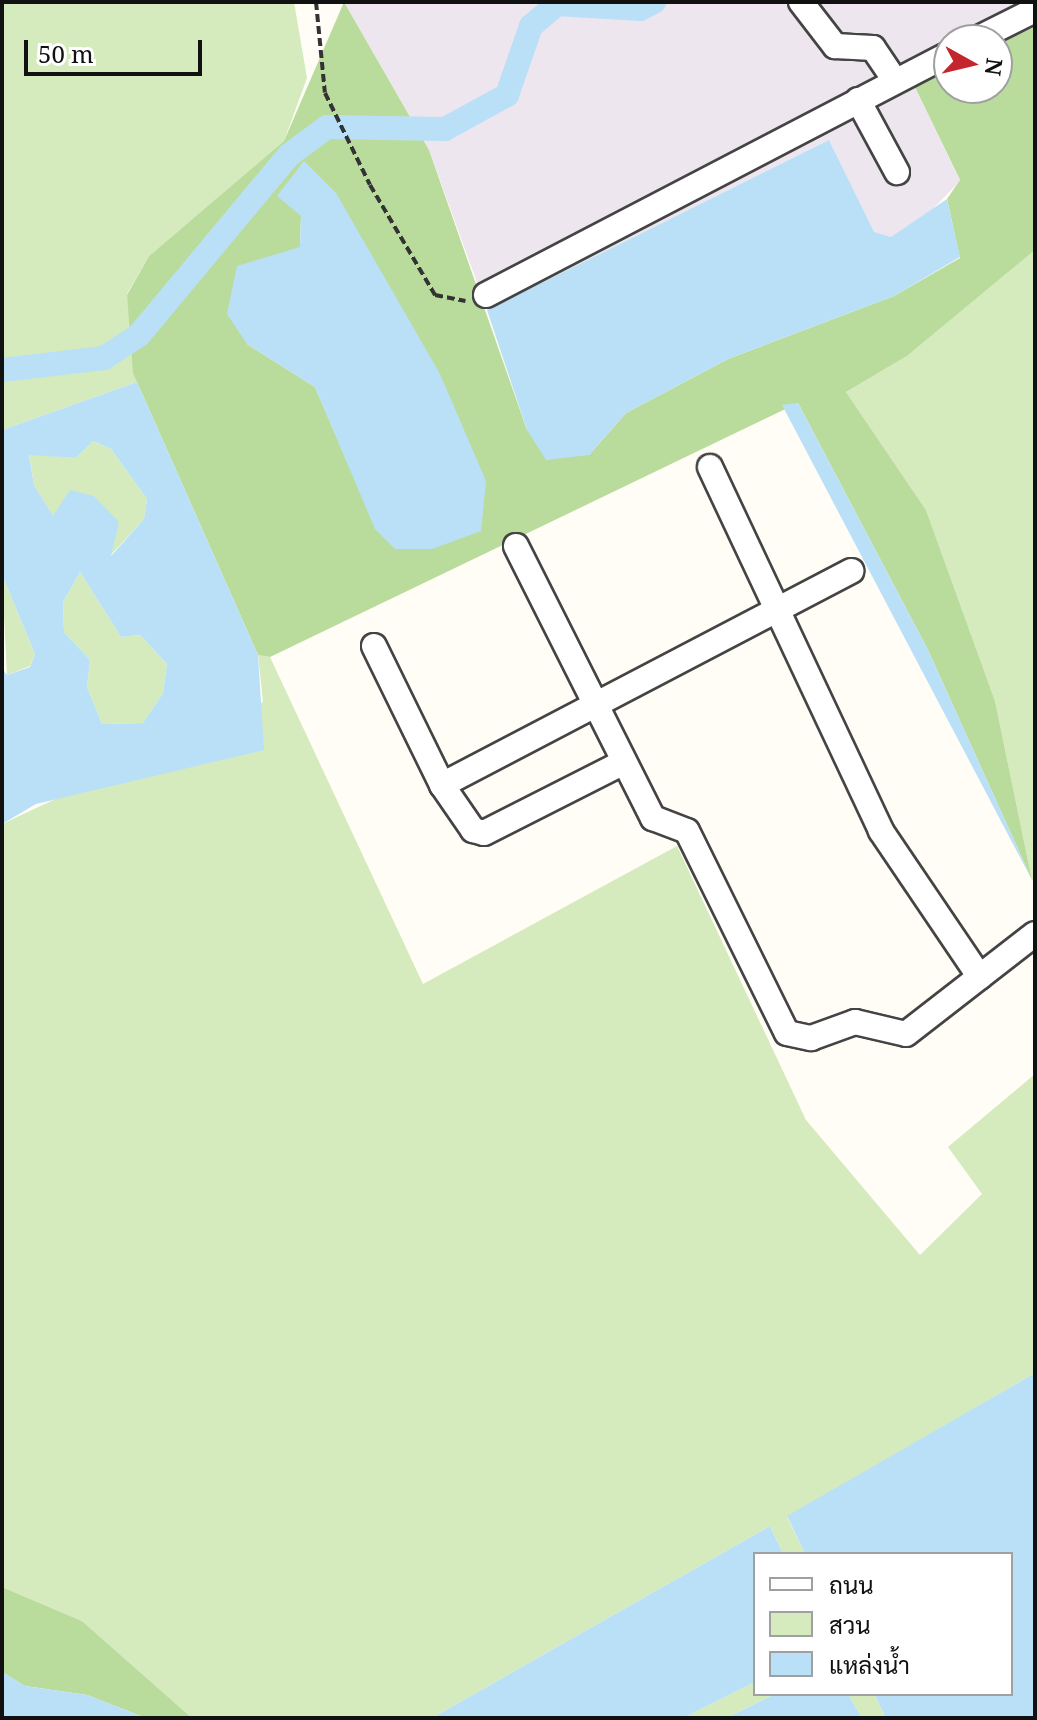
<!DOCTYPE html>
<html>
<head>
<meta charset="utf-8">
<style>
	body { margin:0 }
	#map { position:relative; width:1037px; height:1720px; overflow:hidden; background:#fffdf5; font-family:"Noto Serif",Sarabun,serif }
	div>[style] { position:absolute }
	.industrial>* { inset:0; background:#eee6ef }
	.green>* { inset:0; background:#d5ebbd }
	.forest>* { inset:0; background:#b9dc9c }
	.water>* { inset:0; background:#b9e0f7 }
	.canal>* { height:24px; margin:-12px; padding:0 12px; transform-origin:12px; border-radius:12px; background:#b9e0f7 }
	.path>* { height:4px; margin-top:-2px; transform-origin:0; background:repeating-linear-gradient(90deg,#333 0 8px,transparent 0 12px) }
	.roads { filter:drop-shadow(2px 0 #444) drop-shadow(-2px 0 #444) drop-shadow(0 2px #444) drop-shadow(0 -2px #444) }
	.minor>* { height:24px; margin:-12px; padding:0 12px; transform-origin:12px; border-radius:12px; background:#fff }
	span { translate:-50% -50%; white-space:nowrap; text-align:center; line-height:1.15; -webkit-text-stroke:8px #fff; paint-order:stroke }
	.frame { position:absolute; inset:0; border:4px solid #111; pointer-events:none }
	.legend { position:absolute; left:753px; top:1552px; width:260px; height:144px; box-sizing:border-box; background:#fff; border:2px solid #a0a0a0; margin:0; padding:10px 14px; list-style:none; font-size:24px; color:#111 }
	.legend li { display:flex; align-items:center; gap:16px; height:40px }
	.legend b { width:40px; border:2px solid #a0a0a0 }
	.north { position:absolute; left:933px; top:24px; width:80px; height:80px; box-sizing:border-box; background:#fff; border:2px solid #a0a0a0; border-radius:50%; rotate:98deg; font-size:22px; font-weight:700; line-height:32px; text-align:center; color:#111 }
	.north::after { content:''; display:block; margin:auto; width:28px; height:36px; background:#c4262e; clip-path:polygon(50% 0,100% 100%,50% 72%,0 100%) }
	.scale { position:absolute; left:24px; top:40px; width:178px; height:36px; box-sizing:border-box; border:4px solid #111; border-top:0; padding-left:10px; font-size:24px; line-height:28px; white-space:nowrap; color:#111; -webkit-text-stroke:6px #fff; paint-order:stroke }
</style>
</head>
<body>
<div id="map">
	<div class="industrial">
		<div style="clip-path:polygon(344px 2px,1035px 2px,1035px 27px,997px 44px,949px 40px,949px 66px,913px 83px,960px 181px,924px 218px,891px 237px,874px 233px,829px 140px,487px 310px,429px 150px)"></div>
	</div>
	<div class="green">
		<div style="clip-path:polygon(2px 2px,294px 2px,307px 78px,284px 141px,149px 256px,127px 294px,137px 382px,2px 430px)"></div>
		<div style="clip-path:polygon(1035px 250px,1035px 878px,1032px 880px,995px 701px,926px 510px,846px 392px,907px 356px)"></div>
		<div style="clip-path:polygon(93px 441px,111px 449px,147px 499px,144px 519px,109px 557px,53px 517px,34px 485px,29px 454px,76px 458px)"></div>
		<div style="clip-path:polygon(80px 572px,121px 637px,140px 635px,167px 664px,163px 693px,143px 723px,102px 724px,87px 687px,90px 660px,64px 632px,63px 602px)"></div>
		<div style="clip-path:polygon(2px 575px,35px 654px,30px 666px,7px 675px)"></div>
		<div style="clip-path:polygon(258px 655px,270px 657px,423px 984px,677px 846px,806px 1120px,920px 1255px,982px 1194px,948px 1147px,1035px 1074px,1035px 1373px,787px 1517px,805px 1554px,783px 1554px,770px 1526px,432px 1718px,192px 1718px,82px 1621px,2px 1587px,2px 824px,263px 702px)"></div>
		<div style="clip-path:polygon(755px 1682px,755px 1694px,775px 1694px,726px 1718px,683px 1718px)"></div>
		<div style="clip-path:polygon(848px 1694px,874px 1694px,886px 1718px,862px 1718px)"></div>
	</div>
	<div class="forest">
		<div style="clip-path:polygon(evenodd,344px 2px,429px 150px,527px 430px,589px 455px,626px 413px,728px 359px,894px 296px,960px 258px,947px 199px,960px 180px,913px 83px,949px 66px,949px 88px,997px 88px,997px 44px,1035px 27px,1035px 250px,907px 356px,846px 392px,926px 510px,995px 701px,1032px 880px,928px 650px,798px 403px,270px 657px,258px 655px,133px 373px,127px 295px,149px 256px,284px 141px,344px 2px,301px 216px,376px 529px,315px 387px,247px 344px,237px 267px,300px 248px,301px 216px)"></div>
		<div style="clip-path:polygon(2px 1587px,82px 1621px,192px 1718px,146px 1718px,87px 1695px,25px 1686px,2px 1672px)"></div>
	</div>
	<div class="water">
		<div style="clip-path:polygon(829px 140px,874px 232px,891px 237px,947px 199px,960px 257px,894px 296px,728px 359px,626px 413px,589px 455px,546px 460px,527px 430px,487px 310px)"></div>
		<div style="clip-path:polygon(304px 161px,336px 193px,440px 374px,486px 481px,481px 531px,432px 549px,395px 549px,375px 529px,315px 387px,247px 344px,227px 314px,237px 266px,300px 247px,301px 216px,277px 196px)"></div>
		<div style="clip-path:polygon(evenodd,137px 382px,258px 655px,264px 750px,36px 804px,2px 824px,2px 668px,7px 675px,30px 667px,35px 654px,2px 575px,2px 430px,137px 382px,93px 441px,111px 449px,147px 499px,144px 519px,111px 556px,119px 522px,94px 496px,70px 490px,53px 516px,34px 485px,29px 455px,76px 458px,93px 441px,137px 382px,80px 572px,121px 637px,140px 635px,167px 664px,163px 693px,143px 723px,102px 724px,87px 687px,90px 660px,64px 632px,63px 602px,80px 572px)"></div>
		<div style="clip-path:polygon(798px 403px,928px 650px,1032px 880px,782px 405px)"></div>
		<div style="clip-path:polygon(1035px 1373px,1035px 1718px,886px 1718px,874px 1694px,1011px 1694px,1011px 1554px,805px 1554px,787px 1516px)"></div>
		<div style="clip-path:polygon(770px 1526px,783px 1554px,755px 1554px,755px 1682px,683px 1718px,432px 1718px)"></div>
		<div style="clip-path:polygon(2px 1672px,25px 1686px,87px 1695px,146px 1718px,2px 1718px)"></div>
		<div style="clip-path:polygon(775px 1694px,848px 1694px,862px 1718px,726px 1718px)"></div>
	</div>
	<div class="canal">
		<div style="left:2px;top:370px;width:103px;rotate:-6.7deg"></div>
		<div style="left:104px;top:358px;width:42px;rotate:-33.3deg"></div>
		<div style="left:139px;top:335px;width:234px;rotate:-50.2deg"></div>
		<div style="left:289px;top:155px;width:47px;rotate:-36.4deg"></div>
		<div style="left:327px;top:127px;width:118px;rotate:1deg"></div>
		<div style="left:445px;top:129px;width:71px;rotate:-28.7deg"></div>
		<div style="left:507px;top:95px;width:73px;rotate:-70.8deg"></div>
		<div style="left:531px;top:26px;width:34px;rotate:-40deg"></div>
		<div style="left:557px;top:4px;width:83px;rotate:3.4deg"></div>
		<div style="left:640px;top:9px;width:16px;rotate:-27deg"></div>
	</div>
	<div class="path">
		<div style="left:316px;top:2px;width:91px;rotate:84.4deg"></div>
		<div style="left:325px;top:93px;width:102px;rotate:63.9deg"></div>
		<div style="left:370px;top:185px;width:128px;rotate:59.4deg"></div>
		<div style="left:435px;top:295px;width:31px;rotate:11deg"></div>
	</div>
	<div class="roads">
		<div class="minor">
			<div style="left:801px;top:2px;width:56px;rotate:52.3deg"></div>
			<div style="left:835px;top:46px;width:38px;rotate:3deg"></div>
			<div style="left:873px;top:48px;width:40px;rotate:56deg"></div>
			<div style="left:975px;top:40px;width:67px;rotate:-26.6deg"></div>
			<div style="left:858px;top:100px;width:82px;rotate:61.6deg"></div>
			<div style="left:486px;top:295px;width:522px;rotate:-27.5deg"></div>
			<div style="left:710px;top:467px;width:402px;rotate:64.8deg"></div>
			<div style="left:881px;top:831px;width:176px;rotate:55.9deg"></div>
			<div style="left:516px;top:546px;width:305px;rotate:63.3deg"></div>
			<div style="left:653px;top:818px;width:36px;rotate:21deg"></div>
			<div style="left:687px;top:831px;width:225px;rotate:63.7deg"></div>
			<div style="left:787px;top:1033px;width:25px;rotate:12deg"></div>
			<div style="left:811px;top:1038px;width:47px;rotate:-20deg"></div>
			<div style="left:855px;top:1022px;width:52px;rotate:13.2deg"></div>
			<div style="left:906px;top:1034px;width:163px;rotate:-37.8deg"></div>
			<div style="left:374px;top:646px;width:155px;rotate:63.9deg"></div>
			<div style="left:442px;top:785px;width:55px;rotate:55.4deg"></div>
			<div style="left:473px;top:830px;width:11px;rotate:15deg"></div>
			<div style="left:484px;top:833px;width:157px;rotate:-26.9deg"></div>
			<div style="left:442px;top:785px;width:462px;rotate:-27.6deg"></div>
		</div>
	</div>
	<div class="frame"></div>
	<ul class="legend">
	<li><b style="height:10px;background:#fff"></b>ถนน</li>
	<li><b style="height:22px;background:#d5ebbd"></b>สวน</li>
	<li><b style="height:22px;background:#b9e0f7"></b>แหล่งน้ำ</li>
	</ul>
	<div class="north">N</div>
	<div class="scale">50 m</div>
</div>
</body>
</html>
